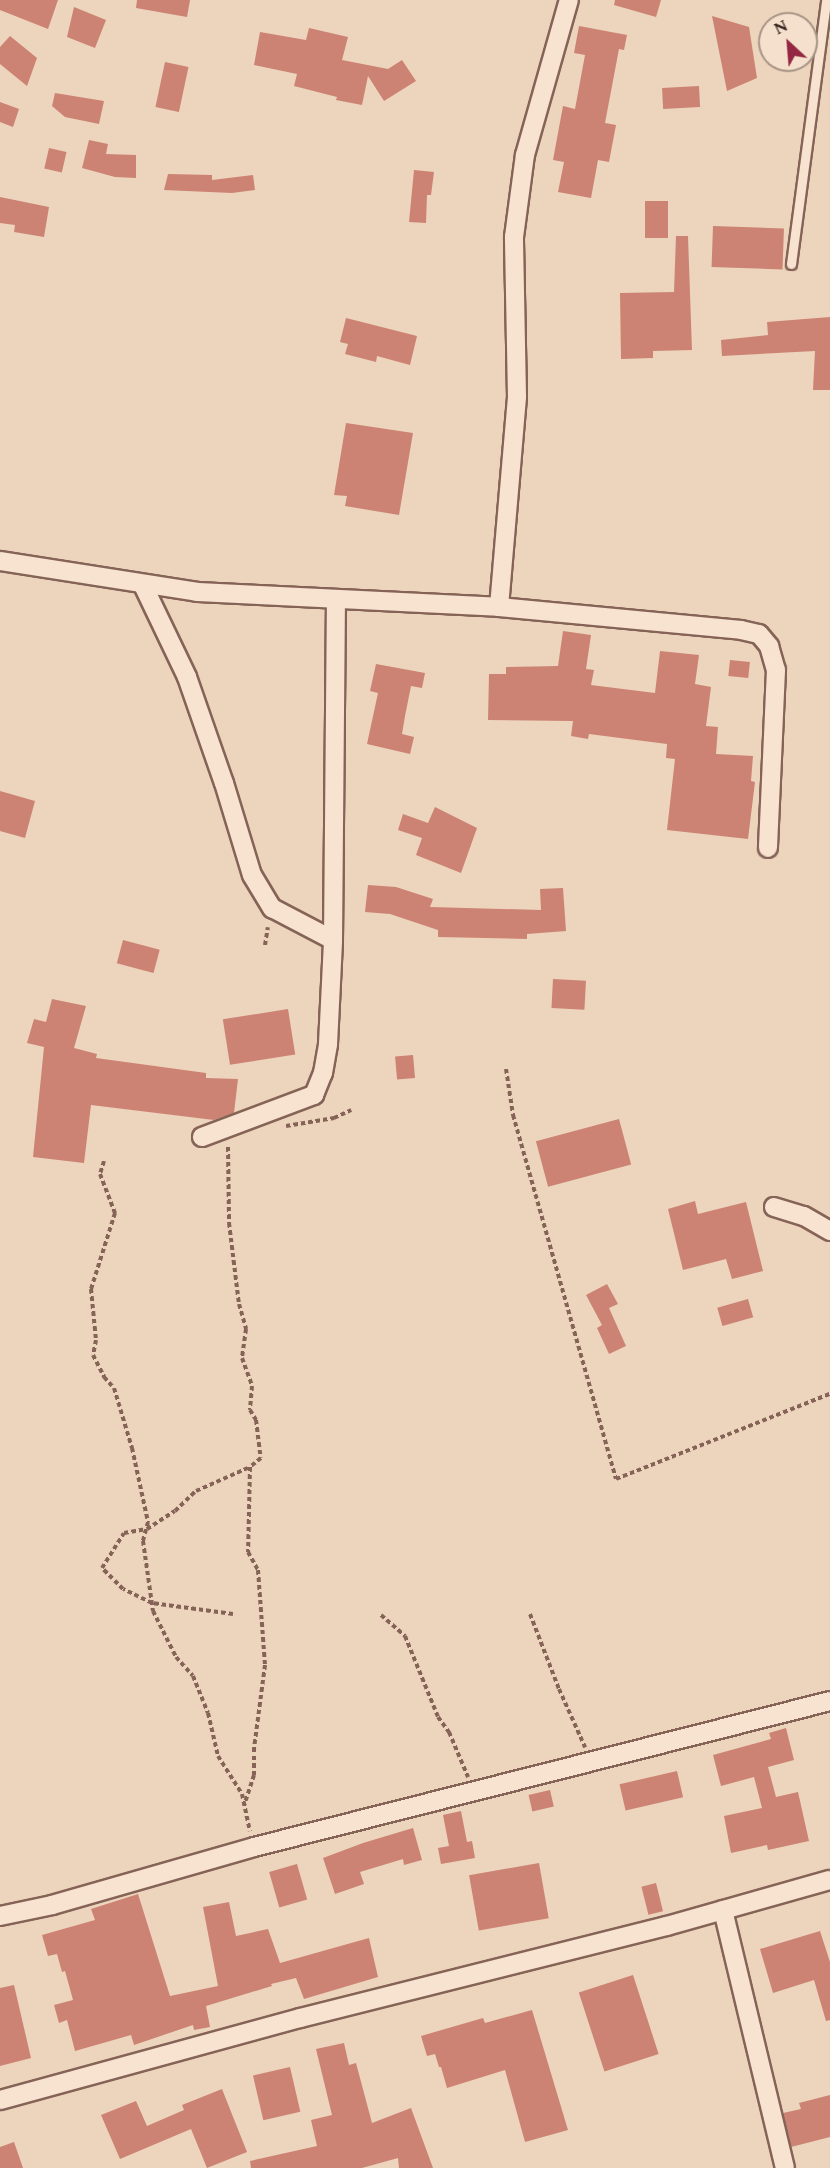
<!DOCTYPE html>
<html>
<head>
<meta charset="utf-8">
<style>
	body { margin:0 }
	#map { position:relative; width:830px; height:2168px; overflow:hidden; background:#edd4bd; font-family:Spectral,serif }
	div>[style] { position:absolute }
	.building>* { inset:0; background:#cc8373; transform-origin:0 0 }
	.path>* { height:4px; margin-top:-2px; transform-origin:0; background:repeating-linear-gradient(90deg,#856457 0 4.5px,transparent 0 7.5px) }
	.roads { filter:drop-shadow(2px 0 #856457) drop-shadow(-2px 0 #856457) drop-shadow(0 2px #856457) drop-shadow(0 -2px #856457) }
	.service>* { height:9px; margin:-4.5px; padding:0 4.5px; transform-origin:4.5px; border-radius:4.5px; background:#f8e3d0 }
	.minor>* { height:18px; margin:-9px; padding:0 9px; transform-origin:9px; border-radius:9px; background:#f8e3d0 }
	span { translate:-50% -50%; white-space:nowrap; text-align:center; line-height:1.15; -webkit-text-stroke:6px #f5e0cd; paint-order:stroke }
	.north { position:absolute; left:758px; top:12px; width:60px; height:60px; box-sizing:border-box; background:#f5e0cd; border:2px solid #a89486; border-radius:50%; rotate:334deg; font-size:16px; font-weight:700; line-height:24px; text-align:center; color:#34211b }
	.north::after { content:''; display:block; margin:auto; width:21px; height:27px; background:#942741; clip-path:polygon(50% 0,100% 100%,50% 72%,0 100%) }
</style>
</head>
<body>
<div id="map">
	<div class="building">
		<div style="clip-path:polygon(0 0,58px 0,48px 29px,0 10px)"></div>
		<div style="clip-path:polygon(137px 0,190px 0,187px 17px,136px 8px)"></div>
		<div style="clip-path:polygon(615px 0,661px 0,656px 17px,614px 5px)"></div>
		<div style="clip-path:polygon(74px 7px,106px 20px,95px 48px,67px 37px)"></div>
		<div style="clip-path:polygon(712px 16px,749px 27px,757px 78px,727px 91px)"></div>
		<div style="clip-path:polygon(579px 26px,627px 35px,624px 50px,619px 49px,605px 123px,616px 125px,609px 162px,598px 160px,591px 198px,558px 192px,564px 162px,553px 160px,563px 106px,575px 109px,585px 55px,574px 53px)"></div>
		<div style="clip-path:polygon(309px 28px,348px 37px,342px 60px,388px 69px,402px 60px,416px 81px,384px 101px,368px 76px,362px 105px,336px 100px,337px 97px,294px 86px,297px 74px,254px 65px,260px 32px,306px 40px)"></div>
		<div style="clip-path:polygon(10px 36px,37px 58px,27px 86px,0 64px,0 47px)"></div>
		<div style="left:165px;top:62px;width:24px;height:46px;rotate:12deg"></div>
		<div style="left:699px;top:86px;width:21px;height:37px;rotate:87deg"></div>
		<div style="clip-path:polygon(55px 93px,104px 101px,99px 124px,65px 117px,52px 106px)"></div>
		<div style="clip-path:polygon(0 102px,19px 109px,13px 127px,0 122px)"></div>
		<div style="clip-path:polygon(89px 140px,108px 144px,106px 154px,136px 155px,136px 178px,115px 177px,82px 168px)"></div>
		<div style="left:49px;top:148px;width:18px;height:21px;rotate:13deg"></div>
		<div style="clip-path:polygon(414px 170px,434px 172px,431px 195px,427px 195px,426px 223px,409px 222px)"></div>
		<div style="clip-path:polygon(168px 174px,212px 175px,212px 180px,253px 175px,255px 190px,232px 193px,164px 190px)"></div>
		<div style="clip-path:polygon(0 197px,49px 207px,44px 237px,14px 232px,15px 225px,0 223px)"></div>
		<div style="left:645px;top:201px;width:23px;height:37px"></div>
		<div style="left:713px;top:226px;width:71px;height:41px;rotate:2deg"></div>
		<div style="clip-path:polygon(676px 236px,688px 236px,692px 350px,653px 351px,653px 358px,621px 359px,620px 293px,674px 292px)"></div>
		<div style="clip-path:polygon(830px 317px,830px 390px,813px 390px,815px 351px,722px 356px,721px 340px,768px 335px,767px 322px)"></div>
		<div style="clip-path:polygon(346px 318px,417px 336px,410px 365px,377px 356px,376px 362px,345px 354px,348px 344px,340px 342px)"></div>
		<div style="clip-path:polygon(346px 423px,413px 433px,399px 515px,345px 506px,347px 496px,334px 495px)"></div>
		<div style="clip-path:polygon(563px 631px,591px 635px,586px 669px,594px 670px,591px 685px,655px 693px,660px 651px,699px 655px,695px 684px,711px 687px,706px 726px,718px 727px,716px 754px,753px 756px,751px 781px,755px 782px,748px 839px,667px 830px,675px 759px,666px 758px,667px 744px,589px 734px,588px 739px,571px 736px,573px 721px,488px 720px,489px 674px,506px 674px,506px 667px,558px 666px)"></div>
		<div style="left:730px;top:660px;width:20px;height:16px;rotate:6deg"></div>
		<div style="clip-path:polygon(376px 664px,425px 673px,422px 688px,411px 686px,405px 716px,402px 734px,414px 737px,410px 754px,367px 744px,378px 693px,370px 691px)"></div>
		<div style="clip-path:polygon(0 791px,35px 801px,25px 838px,0 831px)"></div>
		<div style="clip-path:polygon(435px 807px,477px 828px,461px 873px,416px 855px,422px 838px,398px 830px,403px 814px,428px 823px)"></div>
		<div style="clip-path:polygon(368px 885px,396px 887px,433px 899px,430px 907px,541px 910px,540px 889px,563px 888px,566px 931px,527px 934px,527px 939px,438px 937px,438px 930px,390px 914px,365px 912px)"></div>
		<div style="left:123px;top:940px;width:38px;height:24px;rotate:15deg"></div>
		<div style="left:553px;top:979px;width:33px;height:29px;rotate:3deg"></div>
		<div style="clip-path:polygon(52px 999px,86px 1006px,74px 1048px,97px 1054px,96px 1058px,206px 1073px,206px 1078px,238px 1079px,234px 1113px,214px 1120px,91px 1105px,84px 1163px,33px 1157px,44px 1047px,27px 1043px,34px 1019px,46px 1022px)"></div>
		<div style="left:288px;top:1009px;width:46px;height:66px;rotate:81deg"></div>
		<div style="left:413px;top:1055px;width:23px;height:18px;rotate:85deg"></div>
		<div style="left:619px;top:1119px;width:47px;height:86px;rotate:75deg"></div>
		<div style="clip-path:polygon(695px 1201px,698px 1214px,746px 1202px,763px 1271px,732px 1279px,726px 1259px,683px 1270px,668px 1209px)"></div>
		<div style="clip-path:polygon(607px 1284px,618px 1304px,609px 1308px,626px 1346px,609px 1354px,597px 1328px,602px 1325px,586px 1295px)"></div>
		<div style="left:748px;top:1299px;width:19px;height:32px;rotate:74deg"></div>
		<div style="clip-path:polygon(786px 1728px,794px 1760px,768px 1767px,776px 1797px,798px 1792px,809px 1841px,768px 1850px,767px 1845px,731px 1853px,724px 1816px,762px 1808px,754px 1777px,721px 1786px,713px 1755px,771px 1739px,769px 1733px)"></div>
		<div style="left:677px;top:1771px;width:27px;height:59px;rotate:77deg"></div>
		<div style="left:550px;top:1790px;width:17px;height:22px;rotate:77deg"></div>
		<div style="clip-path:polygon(461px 1811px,467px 1842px,472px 1841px,475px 1858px,441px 1864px,438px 1848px,449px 1846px,443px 1815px)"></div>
		<div style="clip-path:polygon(413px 1828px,422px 1860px,404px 1865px,403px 1859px,360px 1872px,364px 1884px,335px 1894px,323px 1858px,363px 1843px)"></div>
		<div style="left:539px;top:1863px;width:56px;height:71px;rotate:80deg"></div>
		<div style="left:297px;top:1864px;width:37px;height:29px;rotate:74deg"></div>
		<div style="left:656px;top:1883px;width:29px;height:15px;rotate:76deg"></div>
		<div style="clip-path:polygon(138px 1894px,170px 1996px,218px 1986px,203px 1907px,229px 1902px,236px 1936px,268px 1929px,280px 1963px,369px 1938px,378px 1977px,304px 1999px,296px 1978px,271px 1984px,272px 1986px,206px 2006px,210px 2027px,194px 2030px,193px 2025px,134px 2045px,131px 2035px,75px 2051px,67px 2020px,59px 2023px,54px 2005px,73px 2000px,65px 1971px,62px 1972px,57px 1954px,48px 1956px,42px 1935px,95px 1920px,91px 1909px)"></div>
		<div style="clip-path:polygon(820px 1931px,830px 1962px,830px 2020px,826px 2021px,814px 1980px,773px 1993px,760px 1949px)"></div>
		<div style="left:633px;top:1975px;width:83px;height:57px;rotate:72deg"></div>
		<div style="clip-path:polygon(14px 1985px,31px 2058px,0 2066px,0 1988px)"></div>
		<div style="clip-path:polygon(532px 2010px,568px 2130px,525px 2142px,505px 2070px,447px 2088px,441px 2067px,439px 2067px,435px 2054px,427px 2056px,421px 2036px,483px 2018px,485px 2023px)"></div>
		<div style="clip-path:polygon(344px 2043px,349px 2065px,356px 2063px,372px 2123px,411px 2108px,433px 2168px,399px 2168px,398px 2158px,362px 2168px,251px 2168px,250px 2161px,317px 2146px,311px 2120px,332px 2115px,316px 2049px)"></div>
		<div style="left:290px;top:2067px;width:46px;height:38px;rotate:77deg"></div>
		<div style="clip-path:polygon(222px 2089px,247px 2152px,207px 2168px,191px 2129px,120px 2159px,101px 2115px,136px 2101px,147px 2126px,184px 2110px,182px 2105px)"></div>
		<div style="clip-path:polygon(830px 2095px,830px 2137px,791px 2147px,783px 2113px,801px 2109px,799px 2103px)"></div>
		<div style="clip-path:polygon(14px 2142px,23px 2168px,0 2168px,0 2147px)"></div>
	</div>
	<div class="path">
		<div style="left:265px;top:945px;width:18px;rotate:-81deg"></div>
		<div style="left:506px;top:1069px;width:47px;rotate:81.3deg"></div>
		<div style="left:513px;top:1115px;width:378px;rotate:74.2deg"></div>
		<div style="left:616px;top:1479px;width:230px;rotate:-21.7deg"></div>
		<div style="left:286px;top:1126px;width:49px;rotate:-9.5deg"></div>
		<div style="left:334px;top:1118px;width:19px;rotate:-25deg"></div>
		<div style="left:228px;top:1147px;width:76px;rotate:89.2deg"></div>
		<div style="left:229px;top:1223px;width:82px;rotate:83deg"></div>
		<div style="left:239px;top:1304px;width:26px;rotate:74deg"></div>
		<div style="left:246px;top:1329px;width:29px;rotate:98deg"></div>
		<div style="left:242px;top:1358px;width:30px;rotate:70deg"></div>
		<div style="left:252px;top:1386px;width:24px;rotate:95deg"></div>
		<div style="left:250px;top:1410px;width:12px;rotate:59deg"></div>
		<div style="left:256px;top:1420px;width:38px;rotate:83deg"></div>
		<div style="left:261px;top:1458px;width:14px;rotate:141deg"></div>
		<div style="left:250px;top:1467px;width:85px;rotate:91.3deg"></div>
		<div style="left:248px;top:1552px;width:21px;rotate:61deg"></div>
		<div style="left:258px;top:1570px;width:95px;rotate:85.8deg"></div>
		<div style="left:265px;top:1665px;width:84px;rotate:97.5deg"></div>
		<div style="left:254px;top:1748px;width:27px;rotate:90deg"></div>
		<div style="left:254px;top:1775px;width:32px;rotate:108deg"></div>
		<div style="left:104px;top:1161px;width:14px;rotate:107deg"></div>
		<div style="left:100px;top:1174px;width:42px;rotate:69deg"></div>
		<div style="left:115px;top:1213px;width:80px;rotate:107.5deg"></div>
		<div style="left:91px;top:1289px;width:51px;rotate:84.4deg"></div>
		<div style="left:96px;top:1340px;width:15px;rotate:101deg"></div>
		<div style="left:93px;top:1355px;width:25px;rotate:63deg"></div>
		<div style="left:104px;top:1377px;width:15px;rotate:48deg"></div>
		<div style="left:114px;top:1388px;width:63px;rotate:73.3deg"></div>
		<div style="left:132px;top:1448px;width:76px;rotate:77.8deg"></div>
		<div style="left:148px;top:1522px;width:20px;rotate:105deg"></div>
		<div style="left:143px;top:1541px;width:71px;rotate:81.9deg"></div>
		<div style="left:153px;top:1611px;width:51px;rotate:63.4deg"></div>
		<div style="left:176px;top:1657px;width:25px;rotate:48deg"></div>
		<div style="left:193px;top:1676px;width:40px;rotate:68deg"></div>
		<div style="left:208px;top:1713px;width:44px;rotate:76.9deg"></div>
		<div style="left:218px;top:1756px;width:45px;rotate:57.7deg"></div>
		<div style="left:242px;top:1794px;width:38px;rotate:78deg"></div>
		<div style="left:233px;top:1614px;width:82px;rotate:-172.3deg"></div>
		<div style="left:152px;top:1603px;width:32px;rotate:-154deg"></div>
		<div style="left:123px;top:1589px;width:30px;rotate:-135deg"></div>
		<div style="left:102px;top:1568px;width:41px;rotate:-57.8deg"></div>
		<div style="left:124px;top:1533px;width:23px;rotate:-10deg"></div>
		<div style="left:147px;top:1529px;width:33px;rotate:-33deg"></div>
		<div style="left:175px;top:1511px;width:29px;rotate:-44deg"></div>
		<div style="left:196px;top:1491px;width:59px;rotate:-24deg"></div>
		<div style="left:530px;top:1614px;width:80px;rotate:68.9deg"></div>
		<div style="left:559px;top:1689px;width:64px;rotate:65.9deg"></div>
		<div style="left:381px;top:1615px;width:32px;rotate:41deg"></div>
		<div style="left:405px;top:1636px;width:87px;rotate:67.8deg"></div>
		<div style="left:438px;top:1717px;width:19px;rotate:54deg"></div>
		<div style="left:449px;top:1732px;width:49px;rotate:67.1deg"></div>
	</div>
	<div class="roads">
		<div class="service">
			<div style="left:791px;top:264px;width:266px;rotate:-82.4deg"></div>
		</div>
		<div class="minor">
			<div style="left:0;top:561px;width:199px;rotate:8.9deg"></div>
			<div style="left:197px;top:592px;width:302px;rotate:2.8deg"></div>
			<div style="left:499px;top:607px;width:211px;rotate:-85.1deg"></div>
			<div style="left:517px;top:397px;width:160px;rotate:-91.1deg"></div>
			<div style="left:514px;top:237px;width:83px;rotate:-82.4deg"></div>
			<div style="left:525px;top:155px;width:161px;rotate:-74.2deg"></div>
			<div style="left:143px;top:585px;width:102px;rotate:64.4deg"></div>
			<div style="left:187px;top:677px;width:112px;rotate:70.8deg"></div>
			<div style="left:224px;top:783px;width:96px;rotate:73.1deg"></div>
			<div style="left:252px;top:875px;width:39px;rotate:59deg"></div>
			<div style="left:272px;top:908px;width:69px;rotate:27.7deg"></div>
			<div style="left:499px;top:607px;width:243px;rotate:5.4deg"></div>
			<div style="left:741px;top:630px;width:18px;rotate:13deg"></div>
			<div style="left:759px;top:634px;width:16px;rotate:50deg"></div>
			<div style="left:769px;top:646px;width:25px;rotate:74deg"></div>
			<div style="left:776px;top:670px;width:178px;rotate:92.6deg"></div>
			<div style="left:202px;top:1137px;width:120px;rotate:-20.6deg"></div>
			<div style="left:314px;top:1095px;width:24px;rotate:-68deg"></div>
			<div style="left:323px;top:1073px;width:29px;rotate:-80deg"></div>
			<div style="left:328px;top:1044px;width:104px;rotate:-87.2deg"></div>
			<div style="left:333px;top:940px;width:340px;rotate:-89.5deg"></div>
			<div style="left:774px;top:1207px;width:31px;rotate:17deg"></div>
			<div style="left:804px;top:1216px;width:30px;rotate:30deg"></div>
			<div style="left:723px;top:1910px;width:265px;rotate:76.5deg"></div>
			<div style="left:0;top:1916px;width:53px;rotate:-11.9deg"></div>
			<div style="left:52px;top:1905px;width:210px;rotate:-16deg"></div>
			<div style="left:254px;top:1847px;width:594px;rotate:-14.22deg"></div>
			<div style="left:0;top:2100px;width:311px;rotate:-15.3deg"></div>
			<div style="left:300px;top:2018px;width:378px;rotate:-14.1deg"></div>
			<div style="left:667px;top:1926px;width:169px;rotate:-15.8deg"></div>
		</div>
	</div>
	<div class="north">N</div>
</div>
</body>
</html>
